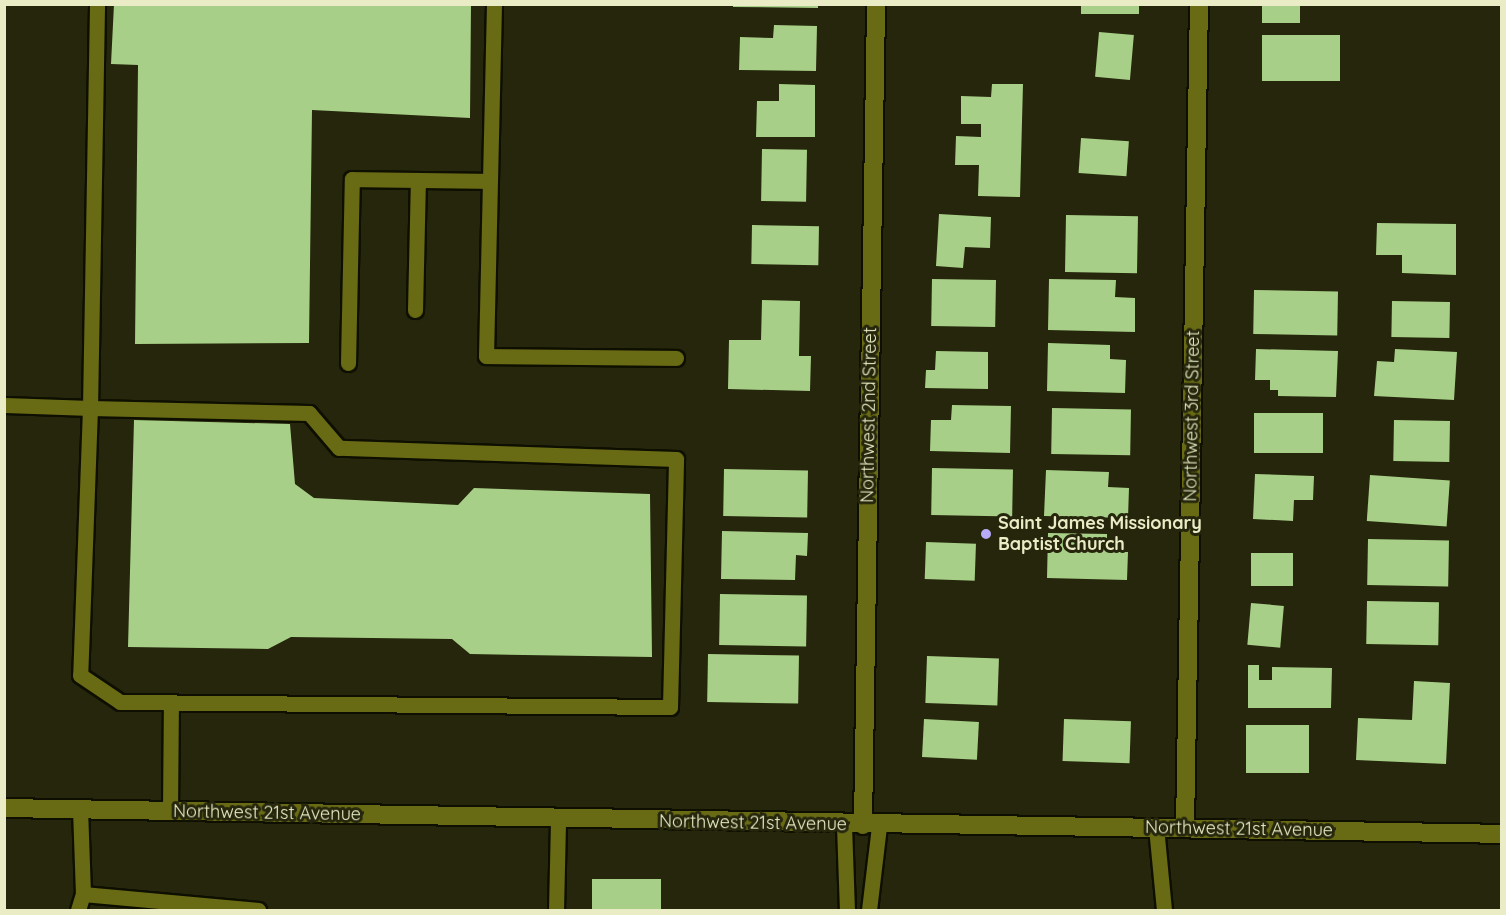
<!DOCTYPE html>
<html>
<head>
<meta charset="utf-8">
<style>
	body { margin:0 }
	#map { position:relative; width:1506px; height:915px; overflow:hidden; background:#25260c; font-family:Quicksand,sans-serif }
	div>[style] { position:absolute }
	.building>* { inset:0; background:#a8cf87; transform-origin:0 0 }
	.roads { filter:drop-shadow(2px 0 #0e0f00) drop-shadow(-2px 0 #0e0f00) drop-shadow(0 2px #0e0f00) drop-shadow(0 -2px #0e0f00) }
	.service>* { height:15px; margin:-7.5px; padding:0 7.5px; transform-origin:7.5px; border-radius:7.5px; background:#686b13 }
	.minor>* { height:18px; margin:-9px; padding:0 9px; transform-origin:9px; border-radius:9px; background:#686b13 }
	.dots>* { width:16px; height:16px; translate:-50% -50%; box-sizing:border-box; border:3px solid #25260c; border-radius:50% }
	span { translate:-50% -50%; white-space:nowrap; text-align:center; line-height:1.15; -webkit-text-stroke:6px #25260c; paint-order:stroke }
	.street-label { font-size:18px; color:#e9ecc5 }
	.poi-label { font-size:18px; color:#e9ecc5; font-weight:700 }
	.left { translate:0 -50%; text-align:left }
	.frame { position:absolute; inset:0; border:6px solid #e9ecc5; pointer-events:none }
</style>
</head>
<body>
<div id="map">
	<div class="building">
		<div style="clip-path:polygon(114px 4px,471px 4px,470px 118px,312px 110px,309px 343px,135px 344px,138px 65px,111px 64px)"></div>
		<div style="clip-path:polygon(733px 4px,818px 4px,818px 8px,733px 7px)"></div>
		<div style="left:1081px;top:4px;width:58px;height:10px"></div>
		<div style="left:1262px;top:4px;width:38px;height:19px"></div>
		<div style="clip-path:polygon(774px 25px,817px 26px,816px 71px,739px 70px,740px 37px,773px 38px)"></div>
		<div style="left:1099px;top:32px;width:35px;height:45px;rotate:5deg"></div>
		<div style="left:1262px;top:35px;width:78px;height:46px"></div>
		<div style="clip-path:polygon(779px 84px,815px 85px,815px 137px,756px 137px,757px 101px,779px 101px)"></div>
		<div style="clip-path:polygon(992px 84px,1023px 84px,1020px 197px,978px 196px,979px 165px,955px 165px,956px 136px,981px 137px,981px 124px,961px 124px,961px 96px,991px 97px)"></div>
		<div style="left:1081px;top:138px;width:48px;height:35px;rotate:4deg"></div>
		<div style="left:762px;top:149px;width:45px;height:52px;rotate:1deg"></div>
		<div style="clip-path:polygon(939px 214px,991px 217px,990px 248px,965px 247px,963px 268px,936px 266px)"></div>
		<div style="left:1066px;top:215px;width:72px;height:57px;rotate:1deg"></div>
		<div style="clip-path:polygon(1377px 223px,1456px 224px,1456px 275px,1402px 273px,1402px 255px,1376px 255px)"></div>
		<div style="left:752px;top:225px;width:67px;height:39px;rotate:1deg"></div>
		<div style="left:932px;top:279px;width:64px;height:47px;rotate:1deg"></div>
		<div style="clip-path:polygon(1049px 279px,1116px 280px,1115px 297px,1135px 298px,1135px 332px,1048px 330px)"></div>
		<div style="left:1254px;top:290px;width:84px;height:44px;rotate:1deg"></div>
		<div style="clip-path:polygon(762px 300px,800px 301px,799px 356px,811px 356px,810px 391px,728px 389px,729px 340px,761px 340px)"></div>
		<div style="left:1392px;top:301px;width:58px;height:36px;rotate:1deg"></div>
		<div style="clip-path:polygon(1048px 343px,1110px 345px,1110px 359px,1126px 360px,1125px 393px,1047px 391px)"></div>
		<div style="clip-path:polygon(1256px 349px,1338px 351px,1336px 397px,1278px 396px,1278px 390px,1270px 390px,1270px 380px,1255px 380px)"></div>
		<div style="clip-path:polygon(1395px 349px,1457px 352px,1454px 400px,1374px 396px,1377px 361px,1394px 362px)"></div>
		<div style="clip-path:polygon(936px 351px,988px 352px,988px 389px,925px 388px,926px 370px,935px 370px)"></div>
		<div style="clip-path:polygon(952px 405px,1011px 406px,1010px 453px,930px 451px,931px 420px,951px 420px)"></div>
		<div style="left:1052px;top:408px;width:79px;height:46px;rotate:1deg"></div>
		<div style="left:1254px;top:413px;width:69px;height:40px"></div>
		<div style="clip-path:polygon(134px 420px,290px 424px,295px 484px,314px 498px,458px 505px,474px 488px,650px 494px,652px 657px,470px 654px,452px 639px,291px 637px,268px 649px,128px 647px)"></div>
		<div style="left:1394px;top:420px;width:56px;height:41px;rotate:1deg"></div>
		<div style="left:932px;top:468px;width:81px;height:47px;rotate:1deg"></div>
		<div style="left:724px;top:469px;width:84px;height:47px;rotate:1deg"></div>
		<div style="clip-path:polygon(1046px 470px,1109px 472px,1108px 487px,1129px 488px,1128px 518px,1044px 516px)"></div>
		<div style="clip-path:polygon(1255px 474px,1314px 476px,1313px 500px,1294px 500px,1293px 521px,1253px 519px)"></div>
		<div style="left:1370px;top:475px;width:80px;height:46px;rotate:4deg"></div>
		<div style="clip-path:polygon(722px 531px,808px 533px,807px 556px,796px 555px,795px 580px,721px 579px)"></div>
		<div style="clip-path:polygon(1048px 533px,1107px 534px,1107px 552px,1128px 552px,1127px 580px,1047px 578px)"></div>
		<div style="left:1368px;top:539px;width:81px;height:46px;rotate:1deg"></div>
		<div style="left:926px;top:542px;width:50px;height:37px;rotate:2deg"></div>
		<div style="left:1251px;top:553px;width:42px;height:33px"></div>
		<div style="left:720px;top:594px;width:87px;height:51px;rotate:1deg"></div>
		<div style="left:1367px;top:601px;width:72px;height:43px;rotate:1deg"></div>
		<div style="left:1251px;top:603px;width:33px;height:42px;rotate:5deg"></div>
		<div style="left:708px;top:654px;width:91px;height:48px;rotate:1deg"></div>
		<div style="left:927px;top:656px;width:72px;height:47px;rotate:2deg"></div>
		<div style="clip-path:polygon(1248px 665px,1259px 665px,1259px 680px,1272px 680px,1272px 667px,1332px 668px,1331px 708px,1248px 708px)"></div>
		<div style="clip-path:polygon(1414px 681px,1450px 683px,1446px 764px,1356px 760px,1358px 718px,1412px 720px)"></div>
		<div style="left:924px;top:719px;width:55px;height:38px;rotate:3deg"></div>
		<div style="left:1064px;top:719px;width:67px;height:42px;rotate:2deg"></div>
		<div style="left:1309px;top:725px;width:48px;height:63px;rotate:90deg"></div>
		<div style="left:592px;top:879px;width:69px;height:31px"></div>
	</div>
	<div class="roads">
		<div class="service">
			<div style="left:494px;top:4px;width:352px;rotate:91.3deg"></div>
			<div style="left:486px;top:356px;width:190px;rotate:0.6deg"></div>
			<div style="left:415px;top:310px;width:130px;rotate:-88.7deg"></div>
			<div style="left:348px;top:363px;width:184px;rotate:-88.8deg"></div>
			<div style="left:352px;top:179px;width:137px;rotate:0.8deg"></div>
			<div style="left:4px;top:405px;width:86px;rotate:2deg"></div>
			<div style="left:90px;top:408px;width:267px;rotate:92.1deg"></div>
			<div style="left:80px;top:675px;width:48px;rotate:34deg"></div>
			<div style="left:120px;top:702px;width:550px;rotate:0.52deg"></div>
			<div style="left:670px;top:707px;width:248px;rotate:-88.6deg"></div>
			<div style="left:676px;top:459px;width:337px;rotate:-178.1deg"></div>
			<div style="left:339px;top:448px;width:46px;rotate:-130.6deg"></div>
			<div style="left:309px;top:413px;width:219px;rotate:-178.7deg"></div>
			<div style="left:90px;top:408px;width:404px;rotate:-89deg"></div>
			<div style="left:170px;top:811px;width:108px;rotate:-89.5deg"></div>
			<div style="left:844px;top:825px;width:85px;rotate:88deg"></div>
			<div style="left:1156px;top:827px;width:83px;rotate:84.5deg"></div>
			<div style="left:83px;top:894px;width:176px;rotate:5.2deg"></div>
			<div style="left:78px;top:910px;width:17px;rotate:-73deg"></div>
			<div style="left:83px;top:894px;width:85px;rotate:-92deg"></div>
			<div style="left:556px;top:910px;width:91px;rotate:-88.7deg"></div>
			<div style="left:869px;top:910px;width:85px;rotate:-83.2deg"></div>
		</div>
		<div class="minor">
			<div style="left:4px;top:808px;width:1498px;rotate:0.99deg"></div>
			<div style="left:863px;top:825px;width:821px;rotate:-89.09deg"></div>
			<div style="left:1185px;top:828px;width:824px;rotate:-89.03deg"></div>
		</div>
	</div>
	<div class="dots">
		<div style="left:986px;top:534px;background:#b8abf7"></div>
	</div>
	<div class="street-label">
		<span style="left:869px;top:415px;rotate:-89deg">Northwest 2nd Street</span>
		<span style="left:1192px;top:416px;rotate:-89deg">Northwest 3rd Street</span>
		<span style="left:267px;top:813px;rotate:1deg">Northwest 21st Avenue</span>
		<span style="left:753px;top:823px;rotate:1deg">Northwest 21st Avenue</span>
		<span style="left:1239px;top:829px;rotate:1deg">Northwest 21st Avenue</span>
	</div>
	<div class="poi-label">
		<span class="left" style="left:998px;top:534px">Saint James Missionary<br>Baptist Church</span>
	</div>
	<div class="frame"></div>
</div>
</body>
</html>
